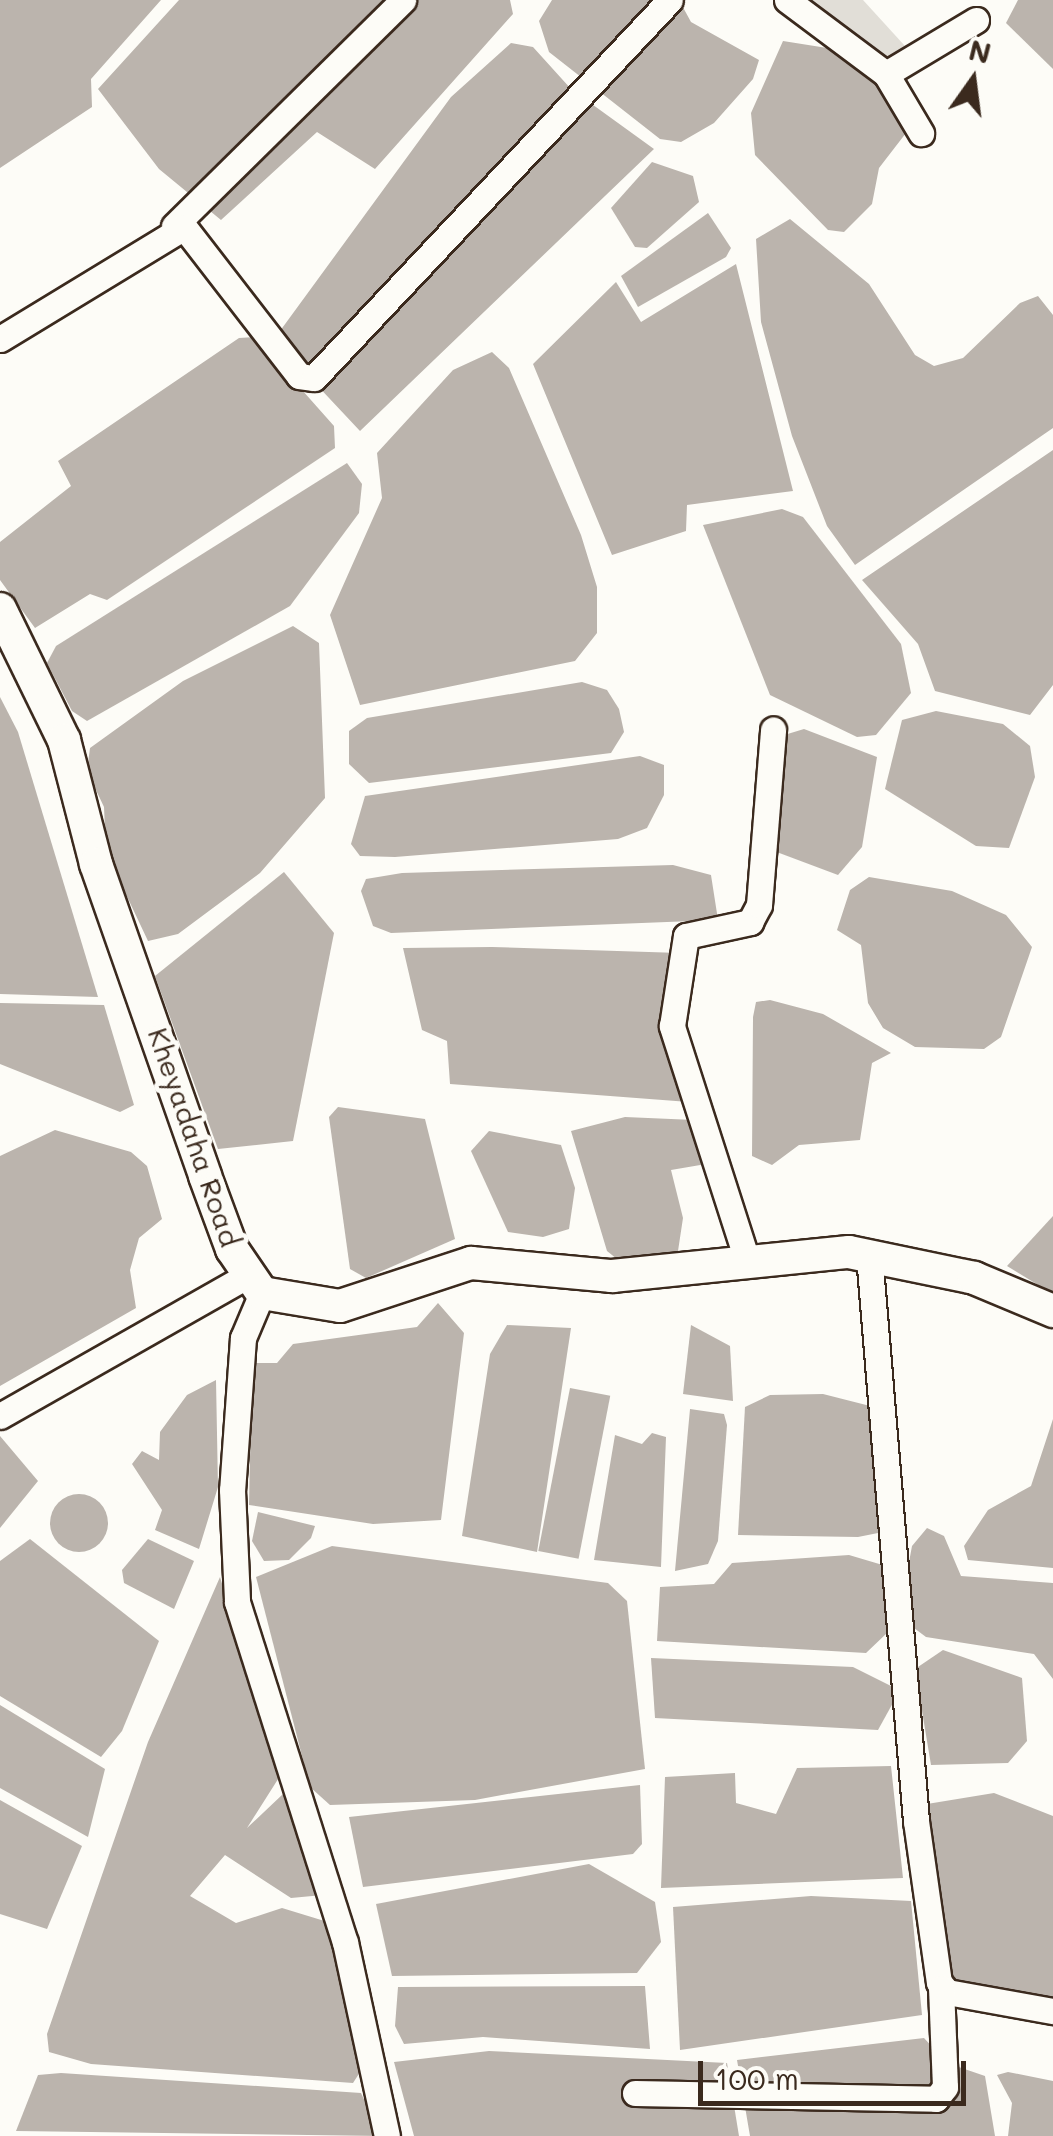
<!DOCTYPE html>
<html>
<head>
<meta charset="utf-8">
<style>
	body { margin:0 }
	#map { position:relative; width:1053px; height:2136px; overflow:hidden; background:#fdfcf7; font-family:Mali,sans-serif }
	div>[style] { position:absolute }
	.green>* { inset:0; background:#e1ded7 }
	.water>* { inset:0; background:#bbb4ad; transform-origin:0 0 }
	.round { border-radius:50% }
	.roads { filter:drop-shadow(2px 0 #3b2a1e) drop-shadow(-2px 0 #3b2a1e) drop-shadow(0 2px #3b2a1e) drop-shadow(0 -2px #3b2a1e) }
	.minor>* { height:25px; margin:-12.5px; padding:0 12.5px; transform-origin:12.5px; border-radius:12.5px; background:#fdfcf7 }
	.major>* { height:32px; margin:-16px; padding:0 16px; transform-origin:16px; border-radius:16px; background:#fdfcf7 }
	span { translate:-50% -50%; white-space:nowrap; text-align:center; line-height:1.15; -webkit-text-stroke:10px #fdfcf7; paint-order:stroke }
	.street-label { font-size:28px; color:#3b2a1e }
	.north { position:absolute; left:923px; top:30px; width:100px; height:100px; -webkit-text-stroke:8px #fdfcf7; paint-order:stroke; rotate:14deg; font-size:28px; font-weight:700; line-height:40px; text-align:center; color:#3b2a1e }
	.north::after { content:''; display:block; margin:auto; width:35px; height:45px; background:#3b2a1e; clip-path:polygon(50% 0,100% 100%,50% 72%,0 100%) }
	.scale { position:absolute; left:698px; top:2061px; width:268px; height:45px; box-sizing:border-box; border:5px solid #3b2a1e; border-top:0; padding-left:12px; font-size:30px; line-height:35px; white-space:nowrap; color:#3b2a1e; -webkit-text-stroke:8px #fdfcf7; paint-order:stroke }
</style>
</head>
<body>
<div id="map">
	<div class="green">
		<div style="clip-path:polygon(804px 0,863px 0,915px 57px,886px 74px)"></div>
	</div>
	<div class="water">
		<div style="clip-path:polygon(0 0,161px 0,91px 79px,92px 107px,0 168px)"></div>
		<div style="clip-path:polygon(179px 0,510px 0,513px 14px,375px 169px,317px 132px,221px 220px,159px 169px,98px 89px)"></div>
		<div style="clip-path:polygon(552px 0,679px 0,691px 22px,759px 60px,753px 79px,714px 123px,681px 142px,660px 139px,549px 52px,539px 21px)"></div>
		<div style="clip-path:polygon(1018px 0,1053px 0,1053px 69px,1006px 23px)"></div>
		<div style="clip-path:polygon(783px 41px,846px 51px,894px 99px,906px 133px,879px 168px,872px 204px,844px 232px,828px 230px,755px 155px,751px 113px)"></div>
		<div style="clip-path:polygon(511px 43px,533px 47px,571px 89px,654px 149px,360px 431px,283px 349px,280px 331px,451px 97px)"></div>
		<div style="clip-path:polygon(652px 162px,693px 176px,699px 202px,647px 248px,635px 247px,611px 208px)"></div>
		<div style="clip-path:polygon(708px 213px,731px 248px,726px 257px,638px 307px,621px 276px)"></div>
		<div style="clip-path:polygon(790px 219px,869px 284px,915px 355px,934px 366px,963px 358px,1020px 303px,1038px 296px,1053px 315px,1053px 428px,855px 565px,827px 526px,792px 436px,761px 322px,756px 239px)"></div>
		<div style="clip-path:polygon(736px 264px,793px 491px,687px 505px,686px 531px,612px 555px,533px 364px,616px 282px,641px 322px)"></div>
		<div style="clip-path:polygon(255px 337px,334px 426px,335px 448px,107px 600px,90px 594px,35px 628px,0 580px,0 542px,71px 486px,58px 461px,239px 338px)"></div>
		<div style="clip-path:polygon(492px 352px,509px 368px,581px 535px,597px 587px,597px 633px,575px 661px,360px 705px,330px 615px,382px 498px,377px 453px,453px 370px)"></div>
		<div style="clip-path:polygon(1053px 450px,1053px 685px,1030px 715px,935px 691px,918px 644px,862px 580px)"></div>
		<div style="clip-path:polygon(347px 463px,362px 484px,359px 513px,290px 606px,87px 721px,72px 711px,47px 663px,56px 646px)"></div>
		<div style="clip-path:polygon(782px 509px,803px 517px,901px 644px,911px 693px,876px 735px,857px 737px,770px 695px,703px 525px)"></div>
		<div style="clip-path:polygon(293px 626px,319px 643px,325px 798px,260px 873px,178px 934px,148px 941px,106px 852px,104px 807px,87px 771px,90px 748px,183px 681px)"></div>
		<div style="clip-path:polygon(582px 682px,607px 690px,619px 709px,624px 732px,611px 753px,369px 783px,349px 764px,349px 731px,367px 718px)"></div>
		<div style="clip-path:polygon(0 697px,18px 732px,98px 997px,0 994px)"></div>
		<div style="clip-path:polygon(936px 711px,1003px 724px,1030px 746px,1035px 777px,1009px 848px,976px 846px,885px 789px,902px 720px)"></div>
		<div style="clip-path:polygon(804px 729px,877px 757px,862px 847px,838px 875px,766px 848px,781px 736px)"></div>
		<div style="clip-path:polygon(640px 756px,664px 765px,664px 795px,647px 828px,618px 839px,395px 857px,360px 856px,351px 844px,365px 796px)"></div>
		<div style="clip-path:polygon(673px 865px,711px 875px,718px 920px,391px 933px,373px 926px,361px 891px,366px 879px,402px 873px)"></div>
		<div style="clip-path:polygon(284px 872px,334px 933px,293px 1141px,218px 1149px,155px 976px)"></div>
		<div style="clip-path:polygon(869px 877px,952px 891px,1006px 915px,1032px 947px,1001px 1037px,984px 1049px,915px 1047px,883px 1028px,868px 1003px,861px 945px,837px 930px,850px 890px)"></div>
		<div style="clip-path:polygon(492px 947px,680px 953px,664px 1045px,689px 1102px,450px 1084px,447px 1041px,422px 1030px,403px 948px)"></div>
		<div style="clip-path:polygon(770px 1000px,823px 1014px,891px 1053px,872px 1063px,860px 1140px,799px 1145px,772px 1165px,752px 1156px,753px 1017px,756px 1002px)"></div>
		<div style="clip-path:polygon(0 1003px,104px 1005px,134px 1105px,120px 1112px,0 1064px)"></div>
		<div style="clip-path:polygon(338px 1107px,425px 1119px,455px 1239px,366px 1278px,350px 1269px,329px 1117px)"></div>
		<div style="clip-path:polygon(625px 1117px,694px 1120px,712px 1163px,671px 1170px,683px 1218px,678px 1251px,617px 1259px,607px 1251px,571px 1131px)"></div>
		<div style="clip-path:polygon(55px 1130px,131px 1152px,147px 1166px,162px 1219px,139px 1238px,130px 1270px,136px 1308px,0 1386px,0 1156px)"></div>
		<div style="clip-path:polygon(489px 1131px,561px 1145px,575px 1188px,569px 1229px,543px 1237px,508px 1232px,471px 1151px)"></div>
		<div style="clip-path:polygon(1053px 1216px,1053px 1294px,1007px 1266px)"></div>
		<div style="clip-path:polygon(438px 1303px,464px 1333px,441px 1520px,373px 1524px,249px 1505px,252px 1363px,277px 1363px,293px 1344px,417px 1327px)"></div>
		<div style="clip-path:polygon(507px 1325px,571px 1328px,537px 1552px,462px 1536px,490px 1354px)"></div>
		<div style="clip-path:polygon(691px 1325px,730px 1346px,733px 1401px,683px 1394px)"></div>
		<div style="clip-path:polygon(216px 1380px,218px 1487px,199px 1549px,155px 1530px,162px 1510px,132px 1464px,142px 1451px,159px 1460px,160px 1432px,187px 1395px)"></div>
		<div style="left:570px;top:1388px;width:41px;height:166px;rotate:11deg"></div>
		<div style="clip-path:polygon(823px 1394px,878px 1408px,886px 1519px,878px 1533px,858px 1537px,738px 1535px,745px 1407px,770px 1395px)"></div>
		<div style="clip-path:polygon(690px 1409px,724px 1414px,727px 1425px,718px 1541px,708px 1564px,675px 1571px)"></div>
		<div style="clip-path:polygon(1053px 1419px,1053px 1568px,968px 1560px,964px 1546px,988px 1510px,1031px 1486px)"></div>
		<div style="clip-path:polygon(652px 1433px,666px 1437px,661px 1567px,594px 1560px,615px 1435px,642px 1444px)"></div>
		<div style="clip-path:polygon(0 1436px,38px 1481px,0 1528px)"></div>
		<div class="round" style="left:50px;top:1494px;width:58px;height:58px"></div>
		<div style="clip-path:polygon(258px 1512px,315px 1526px,311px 1538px,289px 1560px,264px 1561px,252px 1541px)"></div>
		<div style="clip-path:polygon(927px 1528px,944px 1536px,961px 1576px,1053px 1583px,1053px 1679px,1034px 1654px,926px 1637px,910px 1625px,902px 1600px,912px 1546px)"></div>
		<div style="clip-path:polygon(30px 1539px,159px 1641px,122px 1731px,101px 1757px,0 1696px,0 1561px)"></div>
		<div style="clip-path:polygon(148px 1539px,194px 1561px,174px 1609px,124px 1583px,122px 1570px)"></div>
		<div style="clip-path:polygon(332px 1546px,608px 1583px,627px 1601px,645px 1769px,475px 1800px,330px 1805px,310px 1787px,256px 1577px)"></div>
		<div style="clip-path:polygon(849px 1555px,886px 1566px,887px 1633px,866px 1653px,657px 1641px,660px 1587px,714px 1584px,732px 1563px)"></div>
		<div style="clip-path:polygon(220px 1577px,280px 1776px,247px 1828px,283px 1794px,323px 1895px,291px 1898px,225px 1855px,190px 1896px,236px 1923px,282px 1908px,331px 1923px,364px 2066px,353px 2083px,91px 2064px,49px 2052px,47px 2034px,148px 1742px)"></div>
		<div style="clip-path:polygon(943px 1650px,1022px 1678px,1027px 1741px,1008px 1763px,931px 1765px,915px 1669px)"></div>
		<div style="clip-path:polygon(651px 1658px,853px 1667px,893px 1687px,894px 1701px,878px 1730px,655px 1718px)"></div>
		<div style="clip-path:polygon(0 1705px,105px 1769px,88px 1837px,0 1788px)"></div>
		<div style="clip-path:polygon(891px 1766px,903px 1878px,661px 1888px,665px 1777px,735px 1773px,736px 1803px,776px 1814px,797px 1768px)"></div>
		<div style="clip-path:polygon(640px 1785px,642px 1844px,633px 1854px,363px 1887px,349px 1817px)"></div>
		<div style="clip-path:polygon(994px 1793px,1053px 1816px,1053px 2000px,949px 1983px,927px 1804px)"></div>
		<div style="clip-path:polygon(0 1800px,82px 1846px,47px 1929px,0 1914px)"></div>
		<div style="clip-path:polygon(589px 1864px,655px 1902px,661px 1942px,637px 1973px,392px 1976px,376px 1904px)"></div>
		<div style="clip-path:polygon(811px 1896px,911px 1901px,922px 2015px,680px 2050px,673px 1907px)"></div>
		<div style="clip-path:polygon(645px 1986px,650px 2049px,483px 2037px,404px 2044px,395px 2026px,398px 1987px)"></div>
		<div style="clip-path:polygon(924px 2038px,947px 2063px,985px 2076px,995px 2136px,750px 2136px,737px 2060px)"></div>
		<div style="clip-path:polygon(489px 2051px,727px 2063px,739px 2136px,414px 2136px,394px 2062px)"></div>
		<div style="clip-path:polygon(1008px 2072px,1053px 2081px,1053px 2136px,1008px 2136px,1012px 2103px,997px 2075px)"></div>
		<div style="clip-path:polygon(61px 2073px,361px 2093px,381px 2136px,16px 2131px,38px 2075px)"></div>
	</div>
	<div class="roads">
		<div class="minor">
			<div style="left:787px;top:0;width:124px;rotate:36.8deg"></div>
			<div style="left:886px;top:74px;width:69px;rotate:59.3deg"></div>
			<div style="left:886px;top:74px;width:105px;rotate:-31deg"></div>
			<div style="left:174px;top:226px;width:322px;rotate:-44.6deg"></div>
			<div style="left:0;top:339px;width:215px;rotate:-31.3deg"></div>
			<div style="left:184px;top:227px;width:188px;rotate:52.3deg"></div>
			<div style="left:299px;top:376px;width:15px;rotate:8deg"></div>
			<div style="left:314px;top:378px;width:519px;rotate:-46.72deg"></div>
			<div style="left:869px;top:1255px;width:568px;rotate:85.25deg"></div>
			<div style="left:916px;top:1821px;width:163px;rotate:81.9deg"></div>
			<div style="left:939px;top:1982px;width:13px;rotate:51deg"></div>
			<div style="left:947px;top:1992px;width:108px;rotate:10.2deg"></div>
			<div style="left:746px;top:1257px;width:243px;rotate:-107.8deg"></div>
			<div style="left:672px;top:1026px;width:91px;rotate:-81.2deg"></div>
			<div style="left:686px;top:936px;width:66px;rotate:-12.3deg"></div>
			<div style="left:750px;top:922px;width:19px;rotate:-62deg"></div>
			<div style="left:759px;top:905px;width:176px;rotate:-85.4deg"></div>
			<div style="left:262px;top:1293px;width:49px;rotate:112.9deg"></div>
			<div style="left:243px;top:1338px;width:152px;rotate:94.1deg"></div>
			<div style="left:232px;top:1490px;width:112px;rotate:87.4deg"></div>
			<div style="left:237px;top:1602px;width:357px;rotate:72.4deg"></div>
			<div style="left:345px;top:1942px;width:198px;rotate:77.8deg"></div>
			<div style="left:0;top:1416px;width:283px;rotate:-29.6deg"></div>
			<div style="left:635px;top:2093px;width:301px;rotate:1.1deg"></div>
			<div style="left:936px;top:2099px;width:15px;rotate:-53deg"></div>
			<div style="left:945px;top:2087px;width:99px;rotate:-92.3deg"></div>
		</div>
		<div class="major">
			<div style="left:0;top:609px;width:146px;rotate:64deg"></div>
			<div style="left:64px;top:740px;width:128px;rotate:75.5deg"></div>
			<div style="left:96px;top:864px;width:330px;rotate:70.7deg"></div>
			<div style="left:205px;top:1176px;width:78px;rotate:69.7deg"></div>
			<div style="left:232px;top:1249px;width:53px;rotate:55.7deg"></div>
			<div style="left:262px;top:1293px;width:79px;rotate:9.5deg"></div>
			<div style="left:340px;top:1306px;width:138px;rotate:-18.2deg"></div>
			<div style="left:471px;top:1263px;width:142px;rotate:5.3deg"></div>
			<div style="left:612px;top:1276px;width:238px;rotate:-5.8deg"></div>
			<div style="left:849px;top:1252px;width:128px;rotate:11.7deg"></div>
			<div style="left:974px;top:1278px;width:86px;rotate:22.7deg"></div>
		</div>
	</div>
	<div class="street-label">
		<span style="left:195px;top:1137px;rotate:71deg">Kheyadaha Road</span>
	</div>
	<div class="north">N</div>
	<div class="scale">100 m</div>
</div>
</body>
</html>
